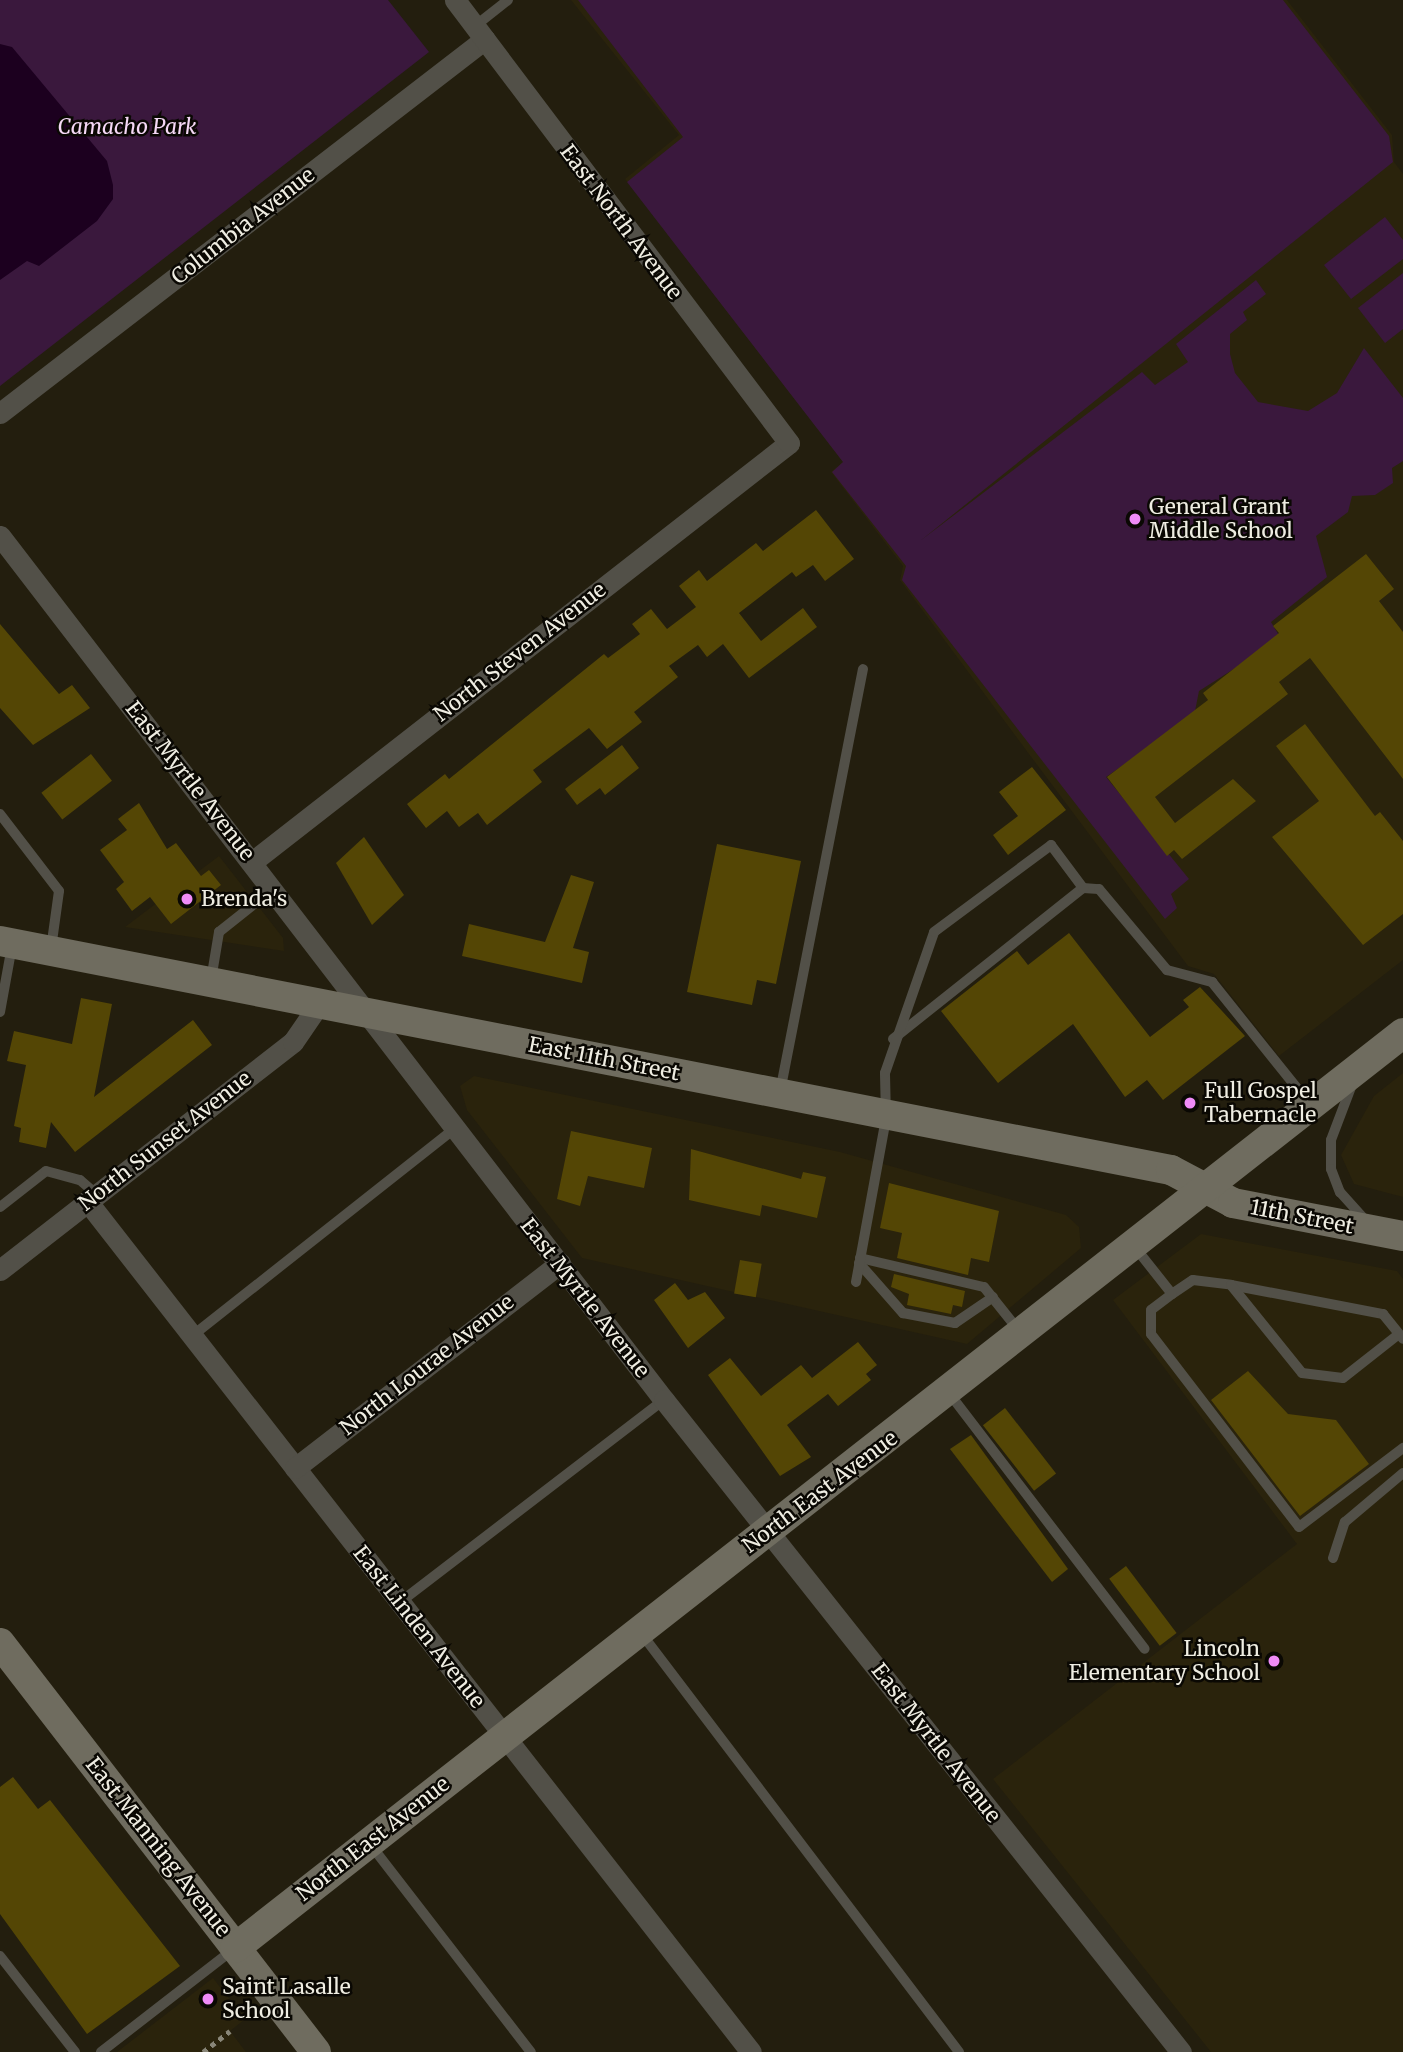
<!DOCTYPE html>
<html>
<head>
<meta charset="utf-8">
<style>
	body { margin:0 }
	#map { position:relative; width:1403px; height:2052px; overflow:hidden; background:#231e0e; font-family:Merriweather,serif }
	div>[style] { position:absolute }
	.built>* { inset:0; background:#2a230c }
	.green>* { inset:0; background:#3a183d }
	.water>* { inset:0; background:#1c001f }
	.building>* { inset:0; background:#544605; transform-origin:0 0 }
	.path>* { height:4.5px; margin-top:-2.25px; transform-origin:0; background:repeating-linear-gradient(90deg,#898678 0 5px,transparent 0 10px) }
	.lane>* { height:10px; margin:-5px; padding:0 5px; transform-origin:5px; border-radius:5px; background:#525048 }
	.street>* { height:21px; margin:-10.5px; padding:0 10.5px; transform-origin:10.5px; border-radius:10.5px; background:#525048 }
	.secondary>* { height:30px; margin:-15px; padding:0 15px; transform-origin:15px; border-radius:15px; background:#6f6c5f }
	.dots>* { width:19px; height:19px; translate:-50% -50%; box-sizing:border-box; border:4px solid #0a0803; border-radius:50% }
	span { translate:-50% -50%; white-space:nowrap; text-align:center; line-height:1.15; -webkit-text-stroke:5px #0a0803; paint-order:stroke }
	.park-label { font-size:21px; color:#f5d8f6; font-style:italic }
	.street-label { font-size:21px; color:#efede2 }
	.poi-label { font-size:21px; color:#efede2 }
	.left { translate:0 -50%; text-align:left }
	.right { translate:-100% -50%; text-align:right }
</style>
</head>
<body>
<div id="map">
	<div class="built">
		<div style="clip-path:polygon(571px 0,1287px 0,1392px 135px,1394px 162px,1403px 174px,1403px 960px,1279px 1056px,1214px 974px,1188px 966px,1026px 750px,900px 580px,903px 566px,831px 472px,843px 462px,625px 179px,679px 135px)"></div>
		<div style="clip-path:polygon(219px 856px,283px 938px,284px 951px,125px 927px)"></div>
		<div style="clip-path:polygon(1403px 1073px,1403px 1197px,1354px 1184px,1341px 1155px,1374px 1096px)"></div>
		<div style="clip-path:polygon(474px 1076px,840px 1152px,1066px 1215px,1079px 1227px,1081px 1248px,967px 1344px,582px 1258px,467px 1110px,460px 1086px)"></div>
		<div style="clip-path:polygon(1201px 1234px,1397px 1271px,1403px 1279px,1403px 2052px,1211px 2052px,993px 1779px,1297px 1544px,1113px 1300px)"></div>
		<div style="clip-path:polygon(213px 1978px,245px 2019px,230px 2031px,246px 2052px,117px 2052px)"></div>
	</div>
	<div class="green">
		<div style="clip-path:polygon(0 0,388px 0,429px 52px,0 386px)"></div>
		<div style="clip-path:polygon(578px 0,1283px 0,1389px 136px,1393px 162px,920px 541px,1142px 372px,1155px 385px,1188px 362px,1176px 344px,1256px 280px,1266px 294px,1243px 312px,1247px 320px,1230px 334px,1230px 354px,1235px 373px,1258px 402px,1308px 411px,1337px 393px,1364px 348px,1403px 398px,1403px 461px,1392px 468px,1393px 483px,1375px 495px,1352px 496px,1348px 512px,1316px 536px,1327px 577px,1271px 622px,1281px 639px,1199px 691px,1194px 716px,1106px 777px,1189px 879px,1171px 894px,1177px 908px,1165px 919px,902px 580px,906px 566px,832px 472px,843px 462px,627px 182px,683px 137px)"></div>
		<div style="clip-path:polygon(1385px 217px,1403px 240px,1403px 259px,1351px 299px,1324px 265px)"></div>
		<div style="clip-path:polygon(1403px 273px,1403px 329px,1385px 343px,1358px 308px)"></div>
	</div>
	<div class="water">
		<div style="clip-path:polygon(0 44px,12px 47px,107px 161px,113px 185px,113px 199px,97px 221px,39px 266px,27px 261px,0 280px)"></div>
	</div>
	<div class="building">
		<div style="clip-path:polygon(816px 510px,854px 559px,825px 581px,813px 565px,796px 577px,792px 572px,739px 613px,761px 641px,803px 608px,817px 627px,749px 678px,723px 644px,707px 657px,698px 645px,669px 666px,678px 677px,634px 712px,642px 722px,607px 749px,589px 728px,533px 770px,542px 782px,487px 825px,478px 813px,459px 827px,447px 811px,426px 828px,407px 804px,445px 774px,449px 779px,604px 654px,608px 658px,640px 634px,632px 624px,651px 609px,667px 629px,696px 607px,679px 586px,699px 570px,707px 581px,756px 543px,763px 551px)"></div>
		<div style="clip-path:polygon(1366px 554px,1394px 589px,1379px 601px,1403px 632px,1403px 779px,1310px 658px,1279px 682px,1288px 694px,1155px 797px,1175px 823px,1233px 779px,1256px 801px,1182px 859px,1174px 850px,1167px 856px,1107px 777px,1208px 700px,1203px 693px,1279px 633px,1273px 626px)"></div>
		<div style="clip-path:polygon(0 624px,59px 694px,72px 685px,90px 708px,33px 745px,0 708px)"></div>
		<div style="clip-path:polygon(1305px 724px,1375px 816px,1380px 812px,1403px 841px,1403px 914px,1363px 945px,1272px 837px,1319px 801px,1276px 746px)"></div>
		<div style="clip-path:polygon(622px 745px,639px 768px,605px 795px,600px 788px,577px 805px,565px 789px)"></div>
		<div style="left:91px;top:754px;width:34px;height:63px;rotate:52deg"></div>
		<div style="clip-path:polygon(1032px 767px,1066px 810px,1008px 855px,993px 835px,1018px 816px,999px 792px)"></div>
		<div style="clip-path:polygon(139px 803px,167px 849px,176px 843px,201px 876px,209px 870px,221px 885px,171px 924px,150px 897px,132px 911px,116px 889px,124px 882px,100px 850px,127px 830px,118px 819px)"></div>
		<div style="clip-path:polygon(364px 837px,404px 895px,372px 925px,336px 863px)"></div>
		<div style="clip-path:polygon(717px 844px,801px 861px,776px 984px,757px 980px,752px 1005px,687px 992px)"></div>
		<div style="clip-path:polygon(571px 875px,594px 882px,573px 948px,589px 952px,582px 983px,462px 956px,469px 924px,545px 942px)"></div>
		<div style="clip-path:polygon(1069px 933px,1150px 1037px,1189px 1007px,1183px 1000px,1200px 987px,1245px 1036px,1163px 1100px,1147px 1080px,1125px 1097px,1073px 1024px,998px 1083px,941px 1011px,1017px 951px,1028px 965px)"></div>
		<div style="clip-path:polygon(81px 998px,112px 1004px,94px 1097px,193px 1020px,212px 1045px,75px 1152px,51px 1122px,46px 1148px,19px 1142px,21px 1128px,14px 1126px,26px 1065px,7px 1061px,14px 1031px,72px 1044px)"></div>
		<div style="clip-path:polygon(571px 1131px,652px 1148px,644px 1188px,588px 1176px,580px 1206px,557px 1199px)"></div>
		<div style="clip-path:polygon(691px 1149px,801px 1179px,803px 1172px,826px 1177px,817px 1218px,762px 1205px,760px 1216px,689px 1200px)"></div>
		<div style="clip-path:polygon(889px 1183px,999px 1211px,989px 1262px,971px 1258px,968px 1275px,897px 1258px,902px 1233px,880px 1228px)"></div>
		<div style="left:740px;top:1260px;width:22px;height:34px;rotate:10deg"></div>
		<div style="clip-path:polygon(894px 1274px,965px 1291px,962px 1307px,953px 1305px,951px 1314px,907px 1305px,909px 1294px,891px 1287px)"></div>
		<div style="clip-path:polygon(675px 1283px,688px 1300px,705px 1292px,725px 1318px,688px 1348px,654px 1300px)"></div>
		<div style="clip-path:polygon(858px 1342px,877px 1365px,866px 1374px,871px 1380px,838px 1406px,828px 1394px,787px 1425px,811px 1457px,780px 1476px,708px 1375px,730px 1358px,761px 1396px,801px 1365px,812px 1378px)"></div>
		<div style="clip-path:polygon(1248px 1371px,1288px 1414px,1336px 1420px,1369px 1464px,1300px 1516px,1211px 1400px)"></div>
		<div style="left:1005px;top:1408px;width:83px;height:28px;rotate:52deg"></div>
		<div style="clip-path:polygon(971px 1435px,1068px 1569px,1052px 1582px,950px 1449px)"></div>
		<div style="left:1126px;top:1566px;width:84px;height:21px;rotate:53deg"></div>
		<div style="clip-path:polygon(13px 1777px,38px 1809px,50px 1800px,180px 1966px,87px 2034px,0 1914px,0 1787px)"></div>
	</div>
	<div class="path">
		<div style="left:203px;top:2052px;width:34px;rotate:-38deg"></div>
	</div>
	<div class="lane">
		<div style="left:475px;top:26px;width:42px;rotate:-38.2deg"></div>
		<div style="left:0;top:814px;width:97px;rotate:52.5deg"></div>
		<div style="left:59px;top:891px;width:59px;rotate:97.9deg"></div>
		<div style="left:211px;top:980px;width:49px;rotate:-80.5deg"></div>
		<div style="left:219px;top:932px;width:69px;rotate:-38.5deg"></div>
		<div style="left:0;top:1012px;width:67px;rotate:-79.7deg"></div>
		<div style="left:893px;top:1039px;width:243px;rotate:-38.5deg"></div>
		<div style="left:1083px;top:888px;width:16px;rotate:4deg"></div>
		<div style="left:1099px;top:889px;width:106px;rotate:50deg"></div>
		<div style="left:1167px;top:970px;width:47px;rotate:14.9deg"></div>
		<div style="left:1212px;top:982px;width:155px;rotate:51.3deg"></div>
		<div style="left:1353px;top:1082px;width:62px;rotate:110.8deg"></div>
		<div style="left:1331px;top:1140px;width:29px;rotate:90deg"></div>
		<div style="left:1331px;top:1169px;width:25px;rotate:69deg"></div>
		<div style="left:1340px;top:1192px;width:39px;rotate:48deg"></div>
		<div style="left:780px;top:1092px;width:431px;rotate:-78.9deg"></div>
		<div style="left:0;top:1207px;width:58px;rotate:-38deg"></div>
		<div style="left:46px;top:1171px;width:35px;rotate:15deg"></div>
		<div style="left:80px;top:1180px;width:21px;rotate:41deg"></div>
		<div style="left:1134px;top:1246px;width:61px;rotate:51.6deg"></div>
		<div style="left:1172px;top:1294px;width:25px;rotate:-34deg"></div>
		<div style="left:1193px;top:1280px;width:38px;rotate:7deg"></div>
		<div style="left:1231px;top:1285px;width:155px;rotate:10.8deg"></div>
		<div style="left:1383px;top:1314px;width:32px;rotate:51deg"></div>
		<div style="left:860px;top:1258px;width:127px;rotate:13.2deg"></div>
		<div style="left:984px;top:1287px;width:58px;rotate:51.3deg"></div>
		<div style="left:859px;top:1263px;width:67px;rotate:48.7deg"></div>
		<div style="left:903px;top:1313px;width:53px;rotate:10.9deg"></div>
		<div style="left:955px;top:1323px;width:46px;rotate:-34.4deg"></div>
		<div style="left:856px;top:1282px;width:167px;rotate:-79.6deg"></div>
		<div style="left:886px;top:1118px;width:45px;rotate:-91.3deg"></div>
		<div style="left:885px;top:1073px;width:149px;rotate:-70.8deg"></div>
		<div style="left:934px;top:932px;width:146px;rotate:-36.6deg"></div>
		<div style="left:1051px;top:845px;width:54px;rotate:53.3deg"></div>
		<div style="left:1231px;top:1285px;width:113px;rotate:51.1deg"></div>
		<div style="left:1302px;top:1373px;width:41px;rotate:7deg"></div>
		<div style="left:1343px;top:1378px;width:71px;rotate:-38.2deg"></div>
		<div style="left:1172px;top:1294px;width:26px;rotate:143deg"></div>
		<div style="left:1151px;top:1310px;width:24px;rotate:90deg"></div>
		<div style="left:1151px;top:1334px;width:243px;rotate:52.5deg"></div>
		<div style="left:1299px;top:1527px;width:131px;rotate:-37.2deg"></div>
		<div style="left:192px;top:1336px;width:334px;rotate:-38.3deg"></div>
		<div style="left:949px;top:1393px;width:322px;rotate:52.6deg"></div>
		<div style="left:1333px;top:1558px;width:38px;rotate:-72deg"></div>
		<div style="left:1345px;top:1522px;width:76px;rotate:-40.2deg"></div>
		<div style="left:399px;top:1603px;width:334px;rotate:-37.5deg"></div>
		<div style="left:641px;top:1633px;width:526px;rotate:52.8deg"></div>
		<div style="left:370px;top:1844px;width:263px;rotate:52.3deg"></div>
		<div style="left:0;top:1956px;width:122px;rotate:52deg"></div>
		<div style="left:101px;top:2052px;width:168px;rotate:-37.8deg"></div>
	</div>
	<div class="street">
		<div style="left:0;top:413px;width:612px;rotate:-37.64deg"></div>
		<div style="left:0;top:536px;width:1090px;rotate:52.46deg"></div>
		<div style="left:664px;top:1400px;width:832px;rotate:51.59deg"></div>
		<div style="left:252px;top:862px;width:681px;rotate:-37.96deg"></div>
		<div style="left:789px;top:443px;width:555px;rotate:-127.01deg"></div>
		<div style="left:87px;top:1201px;width:1079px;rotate:52.04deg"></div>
		<div style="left:0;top:1270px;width:371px;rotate:-37.9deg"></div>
		<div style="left:293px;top:1042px;width:46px;rotate:-55.6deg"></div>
		<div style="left:295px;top:1468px;width:335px;rotate:-37.7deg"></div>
	</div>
	<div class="secondary">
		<div style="left:0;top:941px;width:1193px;rotate:11.07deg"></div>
		<div style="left:1171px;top:1170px;width:70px;rotate:28deg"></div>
		<div style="left:1233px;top:1203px;width:173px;rotate:11deg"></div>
		<div style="left:0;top:1643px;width:517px;rotate:52.31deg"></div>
		<div style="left:235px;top:1948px;width:1484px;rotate:-38.07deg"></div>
	</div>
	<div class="dots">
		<div style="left:1135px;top:519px;background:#ef8bf7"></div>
		<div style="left:187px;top:899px;background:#ef8bf7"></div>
		<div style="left:1190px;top:1103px;background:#ef8bf7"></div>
		<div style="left:1274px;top:1661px;background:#ef8bf7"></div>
		<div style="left:208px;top:1999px;background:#ef8bf7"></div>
	</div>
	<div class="park-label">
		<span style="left:127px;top:127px">Camacho Park</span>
	</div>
	<div class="street-label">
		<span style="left:621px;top:222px;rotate:53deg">East North Avenue</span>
		<span style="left:243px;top:226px;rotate:-38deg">Columbia Avenue</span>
		<span style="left:520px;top:652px;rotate:-38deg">North Steven Avenue</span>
		<span style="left:190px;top:781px;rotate:52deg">East Myrtle Avenue</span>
		<span style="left:604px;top:1059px;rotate:11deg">East 11th Street</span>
		<span style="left:165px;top:1141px;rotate:-38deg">North Sunset Avenue</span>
		<span style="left:1302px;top:1217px;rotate:11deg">11th Street</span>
		<span style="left:585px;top:1298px;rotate:52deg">East Myrtle Avenue</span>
		<span style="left:427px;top:1365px;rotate:-38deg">North Lourae Avenue</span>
		<span style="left:820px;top:1492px;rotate:-37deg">North East Avenue</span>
		<span style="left:419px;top:1627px;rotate:52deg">East Linden Avenue</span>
		<span style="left:936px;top:1743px;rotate:52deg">East Myrtle Avenue</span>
		<span style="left:373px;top:1839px;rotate:-38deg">North East Avenue</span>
		<span style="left:158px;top:1847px;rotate:52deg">East Manning Avenue</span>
	</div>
	<div class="poi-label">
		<span class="left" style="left:1149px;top:519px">General Grant<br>Middle School</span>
		<span class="left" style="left:201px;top:899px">Brenda's</span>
		<span class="left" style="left:1204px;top:1103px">Full Gospel<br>Tabernacle</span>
		<span class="right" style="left:1260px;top:1661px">Lincoln<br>Elementary School</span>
		<span class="left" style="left:222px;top:1999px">Saint Lasalle<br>School</span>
	</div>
</div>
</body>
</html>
